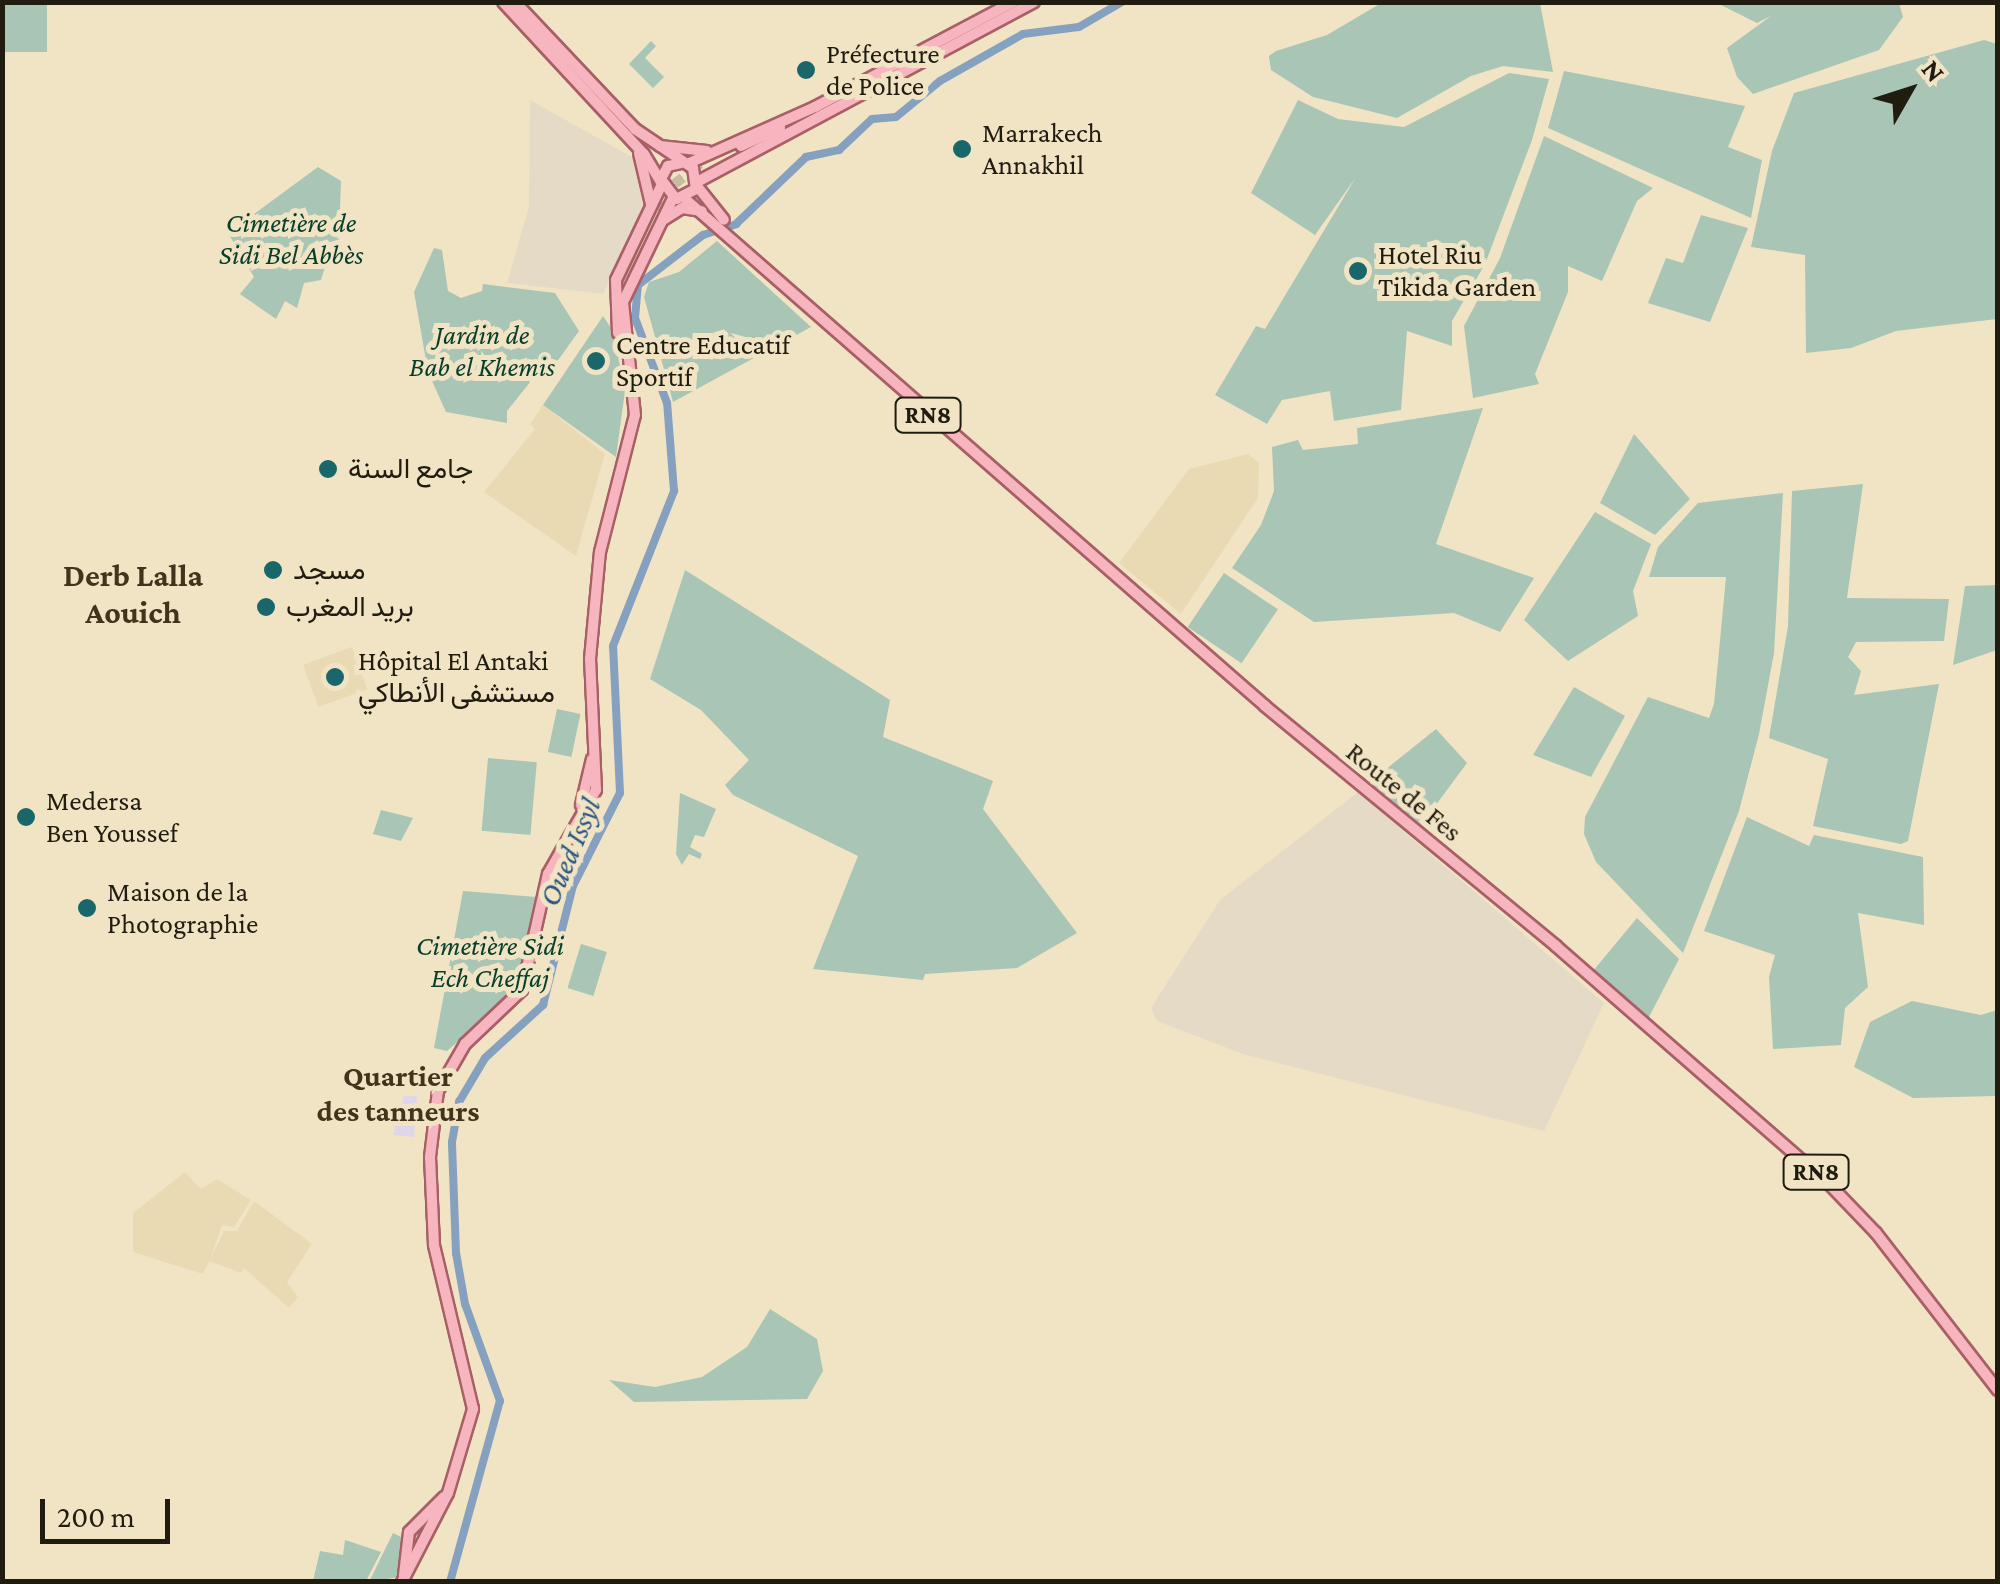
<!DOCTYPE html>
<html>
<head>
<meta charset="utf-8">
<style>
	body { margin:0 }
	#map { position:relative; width:2000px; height:1584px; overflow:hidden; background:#f1e4c5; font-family:"Crimson Pro",Vazirmatn,serif }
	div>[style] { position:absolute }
	.commercial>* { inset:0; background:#e5dac5 }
	.industrial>* { inset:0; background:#dfd6eb }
	.built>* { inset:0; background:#eadab4; transform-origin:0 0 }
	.green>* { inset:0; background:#a8c5b5; transform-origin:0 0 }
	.river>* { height:8px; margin:-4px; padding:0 4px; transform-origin:4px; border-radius:4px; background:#85a1bf }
	.major-tunnel>* { height:10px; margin-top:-5px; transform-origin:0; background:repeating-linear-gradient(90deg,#c7bca1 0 10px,transparent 0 15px) }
	.roads { filter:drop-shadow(2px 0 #a85f66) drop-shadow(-2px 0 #a85f66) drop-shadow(0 2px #a85f66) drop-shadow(0 -2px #a85f66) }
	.major>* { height:10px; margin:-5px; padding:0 5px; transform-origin:5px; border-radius:5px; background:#f7b5bf }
	.dots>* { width:28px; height:28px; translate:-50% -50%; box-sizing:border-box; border:5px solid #f1e4c5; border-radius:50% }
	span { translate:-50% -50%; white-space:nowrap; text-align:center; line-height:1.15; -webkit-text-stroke:10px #f1e4c5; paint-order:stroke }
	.shield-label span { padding:2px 8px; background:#f1e4c5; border:2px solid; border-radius:8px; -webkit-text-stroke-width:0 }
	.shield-label { font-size:25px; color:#201c10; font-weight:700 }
	.poi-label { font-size:28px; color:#201c10 }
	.left { translate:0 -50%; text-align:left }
	.park-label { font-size:28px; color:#063e29; font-style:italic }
	.street-label { font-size:28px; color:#201c10 }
	.water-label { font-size:30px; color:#2b5680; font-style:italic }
	.neighbourhood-label { font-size:30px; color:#40351c; font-weight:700 }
	.quarter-label { font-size:32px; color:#40351c; font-weight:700 }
	.frame { position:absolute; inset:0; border:5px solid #201c10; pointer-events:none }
	.north { position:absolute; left:1860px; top:40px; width:100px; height:100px; -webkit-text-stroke:8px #f1e4c5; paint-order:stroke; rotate:51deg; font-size:28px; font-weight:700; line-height:40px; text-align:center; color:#201c10 }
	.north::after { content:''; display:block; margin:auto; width:35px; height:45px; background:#201c10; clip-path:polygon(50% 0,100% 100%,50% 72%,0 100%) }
	.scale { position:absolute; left:40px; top:1499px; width:130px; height:45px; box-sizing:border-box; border:5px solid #201c10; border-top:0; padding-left:12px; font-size:30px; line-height:35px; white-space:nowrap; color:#201c10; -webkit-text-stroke:8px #f1e4c5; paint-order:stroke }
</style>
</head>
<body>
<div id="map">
	<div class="commercial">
		<div style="clip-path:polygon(530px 100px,639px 161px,647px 202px,603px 294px,507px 283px,529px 207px)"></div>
		<div style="clip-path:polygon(1358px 792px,1604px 1003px,1544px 1131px,1243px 1054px,1157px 1021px,1151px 1008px,1220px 900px)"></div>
	</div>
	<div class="industrial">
		<div style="clip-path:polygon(404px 1096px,417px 1096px,414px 1137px,393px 1135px)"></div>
	</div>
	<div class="built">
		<div style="clip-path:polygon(543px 405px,605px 454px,576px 556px,484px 492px,535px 429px,530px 424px)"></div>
		<div style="clip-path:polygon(1248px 454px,1259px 463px,1258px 498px,1181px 614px,1119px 563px,1189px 469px)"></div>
		<div style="left:352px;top:647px;width:45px;height:52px;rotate:70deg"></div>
		<div style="clip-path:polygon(185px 1172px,201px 1189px,217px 1179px,251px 1200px,234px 1227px,222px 1225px,210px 1260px,224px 1231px,237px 1231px,254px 1201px,312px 1244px,287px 1282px,298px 1297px,289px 1308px,244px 1268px,241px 1273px,209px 1261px,203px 1274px,133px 1252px,133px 1213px)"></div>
	</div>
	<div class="green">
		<div style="clip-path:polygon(1383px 2px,1540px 3px,1553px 72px,1503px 66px,1471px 76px,1397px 118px,1313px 97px,1271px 70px,1269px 56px,1276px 51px,1327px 35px)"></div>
		<div style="left:2px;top:3px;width:45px;height:49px"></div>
		<div style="clip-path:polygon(1717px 3px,1899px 3px,1903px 17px,1879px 50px,1753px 94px,1737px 77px,1727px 48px,1771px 16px,1757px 23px)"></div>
		<div style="clip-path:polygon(1984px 40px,1997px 44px,1997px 319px,1896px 331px,1851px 348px,1806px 353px,1805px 255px,1751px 247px,1772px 151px,1794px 93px)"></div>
		<div style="clip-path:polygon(651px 41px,656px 46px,645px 58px,664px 77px,653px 88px,629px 64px)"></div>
		<div style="clip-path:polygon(1564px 71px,1745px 106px,1728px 147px,1762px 160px,1751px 218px,1548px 128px)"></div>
		<div style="clip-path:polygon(1509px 73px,1549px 79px,1532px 140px,1485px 264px,1452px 321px,1452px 346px,1407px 331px,1401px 410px,1334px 421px,1330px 391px,1282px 400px,1267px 424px,1215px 395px,1256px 326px,1265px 329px,1356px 177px,1315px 235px,1251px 193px,1298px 100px,1338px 119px,1404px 127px)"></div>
		<div style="clip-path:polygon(1544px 136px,1653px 188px,1637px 201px,1602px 281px,1568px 266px,1568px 292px,1535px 374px,1539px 384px,1473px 398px,1464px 326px,1500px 258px)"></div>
		<div style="clip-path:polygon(318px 167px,341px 181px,338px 265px,325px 267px,321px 280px,304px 283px,297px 308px,285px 301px,276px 319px,240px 294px,254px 277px,228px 233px)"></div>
		<div style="clip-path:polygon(1701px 215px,1748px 228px,1710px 322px,1648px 303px,1666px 258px,1683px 263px)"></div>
		<div style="clip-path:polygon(717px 241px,811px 327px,673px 402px,644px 297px,649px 282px,679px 272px)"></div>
		<div style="clip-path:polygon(434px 248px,442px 250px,448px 291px,461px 298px,482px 291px,483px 284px,555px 293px,579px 331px,551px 370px,535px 376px,507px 411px,507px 423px,446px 412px,428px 372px,414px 292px)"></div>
		<div style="clip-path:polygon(603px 316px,613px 331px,625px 391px,616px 457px,543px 405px)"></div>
		<div style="clip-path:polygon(1483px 408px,1436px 544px,1534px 578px,1500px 632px,1454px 613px,1314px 622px,1232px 568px,1261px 525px,1274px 491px,1272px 447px,1298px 440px,1303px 450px,1358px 444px,1357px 428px)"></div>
		<div style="clip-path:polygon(1634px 434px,1690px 499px,1655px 535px,1600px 503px)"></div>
		<div style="clip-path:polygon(1863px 484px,1847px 598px,1949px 599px,1944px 641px,1856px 642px,1848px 657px,1861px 671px,1854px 695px,1939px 684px,1908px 841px,1901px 844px,1813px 826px,1828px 759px,1769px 738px,1788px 626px,1792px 491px)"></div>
		<div style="clip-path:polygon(1783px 493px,1774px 653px,1759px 734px,1739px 811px,1683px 953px,1596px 862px,1584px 834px,1585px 817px,1648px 697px,1709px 718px,1714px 704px,1726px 577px,1649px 577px,1658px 547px,1698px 503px)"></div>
		<div style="clip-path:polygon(1595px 512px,1651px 544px,1633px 591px,1638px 616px,1568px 661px,1524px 620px)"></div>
		<div style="clip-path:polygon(685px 570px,890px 700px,883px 737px,993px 781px,983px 809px,1077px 933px,1017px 968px,925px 974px,923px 980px,813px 969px,858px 856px,733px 795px,725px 785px,749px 760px,701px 710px,650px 679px)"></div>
		<div style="left:1224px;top:573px;width:65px;height:65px;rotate:34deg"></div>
		<div style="clip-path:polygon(1997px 585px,1997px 650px,1953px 665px,1965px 586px)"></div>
		<div style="clip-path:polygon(1574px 687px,1625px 716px,1591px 777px,1533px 755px)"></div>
		<div style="left:557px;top:709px;width:24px;height:44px;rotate:12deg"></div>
		<div style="clip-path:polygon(1436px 729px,1467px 763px,1421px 825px,1370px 782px)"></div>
		<div style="left:488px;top:758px;width:49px;height:73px;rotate:5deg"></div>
		<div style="clip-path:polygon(680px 793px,716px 809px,704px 837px,695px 835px,690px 847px,702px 854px,700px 859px,689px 854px,682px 865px,676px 854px)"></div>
		<div style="clip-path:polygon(381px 810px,413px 818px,401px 841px,373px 834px)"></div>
		<div style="clip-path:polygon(1747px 817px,1809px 846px,1814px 835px,1923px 857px,1924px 925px,1858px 913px,1868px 987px,1845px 1008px,1841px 1045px,1773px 1049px,1769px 977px,1775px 955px,1704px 931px)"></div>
		<div style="clip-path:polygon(463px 891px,537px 897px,528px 967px,518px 990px,447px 1051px,434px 1048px)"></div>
		<div style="clip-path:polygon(1637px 918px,1679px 959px,1648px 1019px,1593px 971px)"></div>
		<div style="left:581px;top:944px;width:27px;height:46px;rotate:17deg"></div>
		<div style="clip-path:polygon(1912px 1001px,1981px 1015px,1997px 1010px,1997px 1105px,1995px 1096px,1913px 1098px,1854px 1067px,1870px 1022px)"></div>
		<div style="clip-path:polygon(770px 1309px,817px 1339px,823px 1371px,807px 1399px,634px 1402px,609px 1380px,655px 1387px,702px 1377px,747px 1347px)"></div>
		<div style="clip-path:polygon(393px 1533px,403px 1538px,398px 1577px,369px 1582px)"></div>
		<div style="clip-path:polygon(345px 1540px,381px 1552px,366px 1581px,313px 1581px,320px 1551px,343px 1555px)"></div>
	</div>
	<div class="river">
		<div style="left:450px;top:1582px;width:188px;rotate:-74.6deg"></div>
		<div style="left:500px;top:1401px;width:103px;rotate:-109.8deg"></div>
		<div style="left:465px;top:1304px;width:52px;rotate:-100deg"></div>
		<div style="left:456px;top:1253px;width:111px;rotate:-92.1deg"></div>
		<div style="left:452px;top:1142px;width:41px;rotate:-80.1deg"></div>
		<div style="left:459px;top:1102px;width:51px;rotate:-59.4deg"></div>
		<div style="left:485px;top:1058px;width:79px;rotate:-42.4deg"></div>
		<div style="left:543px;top:1005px;width:123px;rotate:-75.9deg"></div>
		<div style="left:573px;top:886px;width:104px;rotate:-63.2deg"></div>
		<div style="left:620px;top:793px;width:147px;rotate:-92.7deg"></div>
		<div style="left:613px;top:646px;width:167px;rotate:-68.5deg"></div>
		<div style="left:674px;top:491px;width:88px;rotate:-94.5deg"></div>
		<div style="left:667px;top:403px;width:91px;rotate:-110.6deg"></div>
		<div style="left:635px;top:318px;width:33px;rotate:-85deg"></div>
		<div style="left:638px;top:285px;width:82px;rotate:-37.6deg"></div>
		<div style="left:703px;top:235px;width:35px;rotate:-18deg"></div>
		<div style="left:736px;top:224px;width:97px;rotate:-43.7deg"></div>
		<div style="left:806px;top:157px;width:34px;rotate:-12deg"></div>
		<div style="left:839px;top:150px;width:45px;rotate:-43.2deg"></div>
		<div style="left:872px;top:119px;width:24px;rotate:-5deg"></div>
		<div style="left:896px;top:117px;width:57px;rotate:-39.3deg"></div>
		<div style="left:940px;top:81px;width:95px;rotate:-29.5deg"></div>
		<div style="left:1023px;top:34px;width:56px;rotate:-7.1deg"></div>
		<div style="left:1079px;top:27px;width:50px;rotate:-30.2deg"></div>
	</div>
	<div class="major-tunnel">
		<div style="left:663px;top:193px;width:47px;rotate:-38.1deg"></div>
		<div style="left:657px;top:210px;width:24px;rotate:-54deg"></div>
	</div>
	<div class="roads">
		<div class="major">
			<div style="left:503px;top:2px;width:207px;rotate:47.2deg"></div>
			<div style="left:644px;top:154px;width:31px;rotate:59deg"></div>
			<div style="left:515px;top:2px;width:175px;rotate:46.6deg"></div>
			<div style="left:635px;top:129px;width:70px;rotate:33.9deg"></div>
			<div style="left:693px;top:168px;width:21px;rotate:82deg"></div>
			<div style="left:696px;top:189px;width:22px;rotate:153deg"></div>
			<div style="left:676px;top:199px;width:25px;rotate:-127deg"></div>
			<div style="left:661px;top:179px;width:15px;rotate:-62deg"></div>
			<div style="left:668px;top:166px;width:13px;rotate:-13deg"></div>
			<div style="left:660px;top:146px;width:47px;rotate:6.1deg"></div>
			<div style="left:741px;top:146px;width:43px;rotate:-24.8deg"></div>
			<div style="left:639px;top:153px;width:52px;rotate:76.8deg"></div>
			<div style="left:687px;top:164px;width:140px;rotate:-24deg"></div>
			<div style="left:815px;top:107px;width:224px;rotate:-27.9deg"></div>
			<div style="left:697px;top:182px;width:382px;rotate:-28.1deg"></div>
			<div style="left:697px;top:186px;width:43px;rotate:51.5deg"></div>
			<div style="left:684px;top:198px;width:772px;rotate:41.16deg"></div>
			<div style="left:1265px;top:706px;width:377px;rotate:39.5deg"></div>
			<div style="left:1556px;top:946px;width:361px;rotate:41.1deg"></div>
			<div style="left:1828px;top:1183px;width:69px;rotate:46.2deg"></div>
			<div style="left:1876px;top:1233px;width:199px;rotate:52.2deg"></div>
			<div style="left:663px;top:220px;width:22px;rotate:-32deg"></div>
			<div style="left:682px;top:208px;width:20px;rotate:9deg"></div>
			<div style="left:618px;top:333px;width:53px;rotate:-92.2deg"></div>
			<div style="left:616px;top:280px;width:104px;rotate:-64.4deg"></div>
			<div style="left:581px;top:805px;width:47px;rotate:-76.6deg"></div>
			<div style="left:404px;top:1575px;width:43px;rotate:-83.4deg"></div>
			<div style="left:409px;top:1532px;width:49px;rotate:-45deg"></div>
			<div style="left:402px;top:1582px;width:100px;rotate:-62.7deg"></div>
			<div style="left:448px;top:1493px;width:88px;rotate:-73.4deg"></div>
			<div style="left:473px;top:1409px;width:169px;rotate:-103.4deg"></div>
			<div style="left:434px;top:1245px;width:88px;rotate:-92.6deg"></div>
			<div style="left:430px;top:1157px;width:66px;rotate:-83.1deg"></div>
			<div style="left:438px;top:1091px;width:54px;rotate:-60.1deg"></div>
			<div style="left:465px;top:1044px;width:79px;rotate:-43.5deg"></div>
			<div style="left:522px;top:990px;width:119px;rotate:-77.4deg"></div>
			<div style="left:548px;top:874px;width:97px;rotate:-60.3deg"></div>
			<div style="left:596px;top:790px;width:131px;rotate:-92.6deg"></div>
			<div style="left:590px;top:659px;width:107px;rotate:-84.7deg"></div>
			<div style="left:600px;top:552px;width:141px;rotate:-75.7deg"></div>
			<div style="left:635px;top:415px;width:114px;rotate:-96.1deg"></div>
			<div style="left:623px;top:302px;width:115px;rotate:-64.3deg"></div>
		</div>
	</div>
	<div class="dots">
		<div style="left:806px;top:70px;background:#19676a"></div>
		<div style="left:962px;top:149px;background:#19676a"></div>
		<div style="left:1358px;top:271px;background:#19676a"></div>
		<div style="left:596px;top:361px;background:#19676a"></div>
		<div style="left:328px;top:469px;background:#19676a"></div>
		<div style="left:273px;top:570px;background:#19676a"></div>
		<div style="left:266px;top:607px;background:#19676a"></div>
		<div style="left:335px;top:677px;background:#19676a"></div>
		<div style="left:26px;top:817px;background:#19676a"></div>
		<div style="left:87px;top:908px;background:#19676a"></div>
	</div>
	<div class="shield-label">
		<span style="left:928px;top:415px">RN8</span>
		<span style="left:1816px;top:1172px">RN8</span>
	</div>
	<div class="poi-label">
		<span class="left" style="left:826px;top:70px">Préfecture<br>de Police</span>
		<span class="left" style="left:982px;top:149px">Marrakech<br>Annakhil</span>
		<span class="left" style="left:1378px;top:271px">Hotel Riu<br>Tikida Garden</span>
		<span class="left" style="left:616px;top:361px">Centre Educatif<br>Sportif</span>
		<span class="left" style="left:348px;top:469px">جامع السنة</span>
		<span class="left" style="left:293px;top:570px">مسجد</span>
		<span class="left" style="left:286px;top:607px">بريد المغرب</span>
		<span class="left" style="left:358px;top:677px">Hôpital El Antaki<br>مستشفى الأنطاكي</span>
		<span class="left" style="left:46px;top:817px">Medersa<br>Ben Youssef</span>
		<span class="left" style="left:107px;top:908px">Maison de la<br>Photographie</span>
	</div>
	<div class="park-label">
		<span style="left:291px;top:239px">Cimetière de<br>Sidi Bel Abbès</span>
		<span style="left:482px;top:351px">Jardin de<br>Bab el Khemis</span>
		<span style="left:490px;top:962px">Cimetière Sidi<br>Ech Cheffaj</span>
	</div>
	<div class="street-label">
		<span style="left:1404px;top:792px;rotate:39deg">Route de Fes</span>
	</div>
	<div class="water-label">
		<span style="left:570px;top:852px;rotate:-67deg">Oued Issyl</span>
	</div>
	<div class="neighbourhood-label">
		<span style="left:398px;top:1093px">Quartier<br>des tanneurs</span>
	</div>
	<div class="quarter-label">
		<span style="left:133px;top:594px">Derb Lalla<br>Aouich</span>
	</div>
	<div class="frame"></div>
	<div class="north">N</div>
	<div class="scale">200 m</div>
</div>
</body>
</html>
